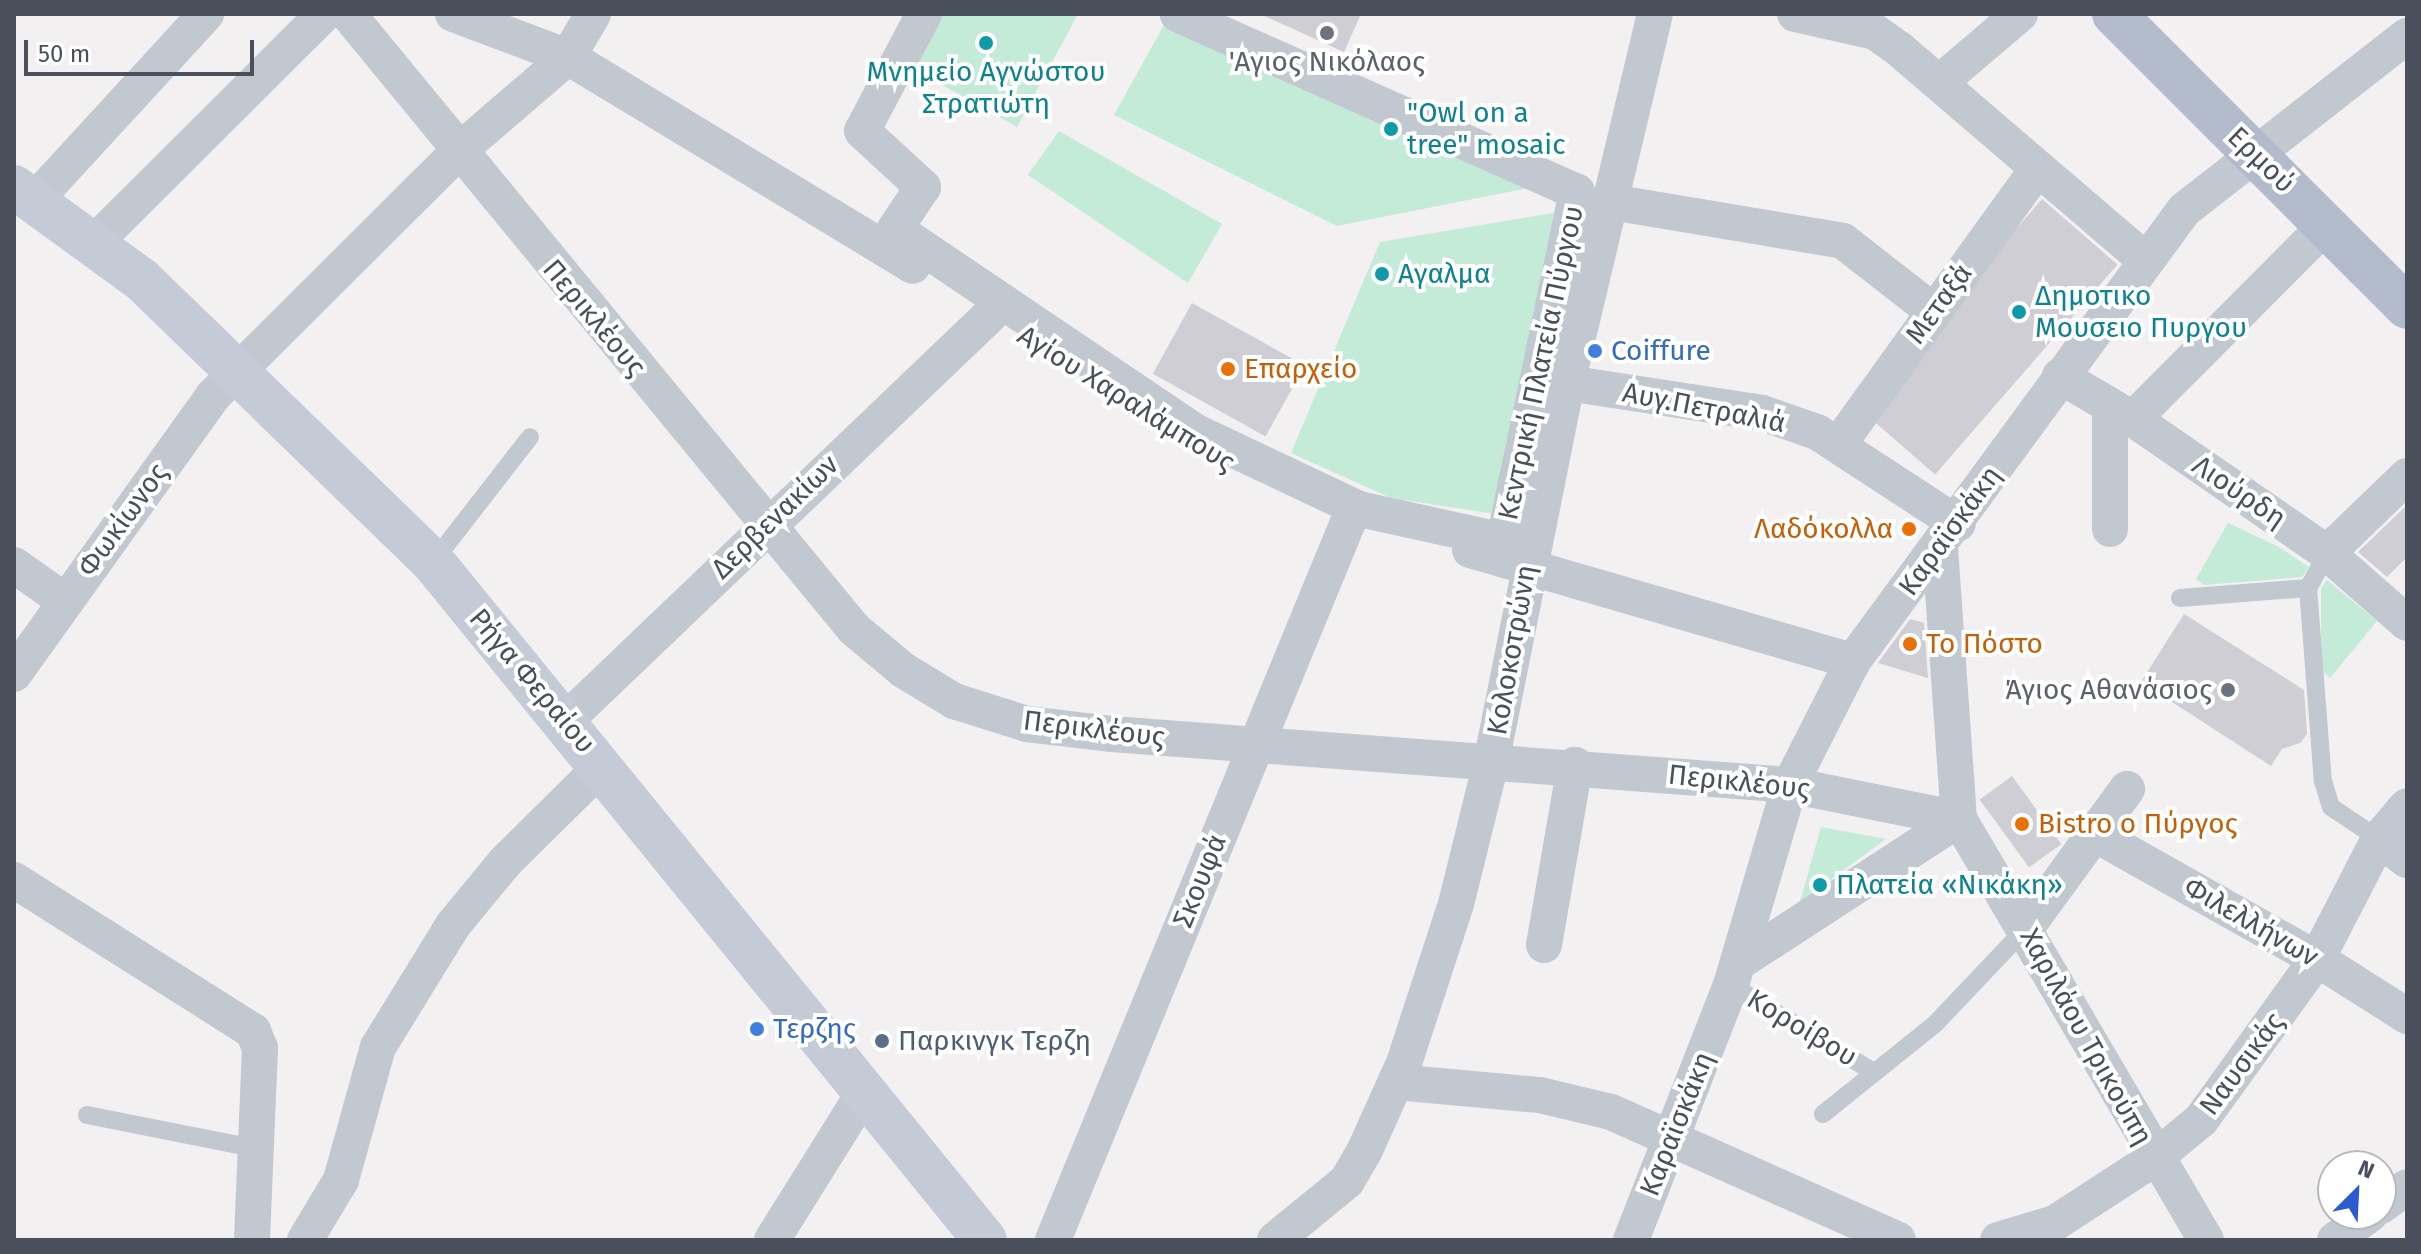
<!DOCTYPE html>
<html>
<head>
<meta charset="utf-8">
<style>
	body { margin:0 }
	#map { position:relative; width:2421px; height:1254px; overflow:hidden; background:#f2f0f0; font-family:"Fira Sans",sans-serif }
	div>[style] { position:absolute }
	.green>* { inset:0; background:#c3ebd8 }
	.building>* { inset:0; background:#ceced4; transform-origin:0 0 }
	.lane>* { height:18px; margin:-9px; padding:0 9px; transform-origin:9px; border-radius:9px; background:#c2c8d0 }
	.street>* { height:36px; margin:-18px; padding:0 18px; transform-origin:18px; border-radius:18px; background:#c2c8d0 }
	.secondary>* { height:44px; margin:-22px; padding:0 22px; transform-origin:22px; border-radius:22px; background:#c4cad6 }
	.primary>* { height:44px; margin:-22px; padding:0 22px; transform-origin:22px; border-radius:22px; background:#b2bbcc }
	.dots>* { width:22px; height:22px; translate:-50% -50%; box-sizing:border-box; border:4px solid #fff; border-radius:50% }
	span { translate:-50% -50%; white-space:nowrap; text-align:center; line-height:1.15; -webkit-text-stroke:8px #fff; paint-order:stroke }
	.worship-label { font-size:28px; color:#5b616d }
	.right { translate:-100% -50%; text-align:right }
	.culture-label { font-size:28px; color:#0d838f }
	.left { translate:0 -50%; text-align:left }
	.street-label { font-size:28px; color:#4a505b }
	.shop-label { font-size:28px; color:#366cbe }
	.food-label { font-size:28px; color:#c56008 }
	.service-label { font-size:28px; color:#4e5e75 }
	.frame { position:absolute; inset:0; border:16px solid #4a505b; pointer-events:none }
	.north { position:absolute; left:2317px; top:1150px; width:80px; height:80px; box-sizing:border-box; background:#fff; border:2px solid #b7b9bd; border-radius:50%; rotate:24deg; font-size:22px; font-weight:700; line-height:32px; text-align:center; color:#4a505b }
	.north::after { content:''; display:block; margin:auto; width:28px; height:36px; background:#2b5ad1; clip-path:polygon(50% 0,100% 100%,50% 72%,0 100%) }
	.scale { position:absolute; left:24px; top:40px; width:230px; height:36px; box-sizing:border-box; border:4px solid #4a505b; border-top:0; padding-left:10px; font-size:24px; line-height:28px; white-space:nowrap; color:#4a505b; -webkit-text-stroke:6px #fff; paint-order:stroke }
</style>
</head>
<body>
<div id="map">
	<div class="green">
		<div style="clip-path:polygon(932px 14px,1078px 14px,1017px 127px,905px 64px)"></div>
		<div style="clip-path:polygon(1170px 14px,1533px 187px,1337px 226px,1114px 115px)"></div>
		<div style="clip-path:polygon(1059px 131px,1222px 224px,1188px 283px,1028px 175px)"></div>
		<div style="clip-path:polygon(1559px 212px,1509px 516px,1391px 498px,1291px 453px,1380px 242px)"></div>
		<div style="clip-path:polygon(2228px 523px,2279px 547px,2309px 567px,2302px 577px,2204px 585px,2196px 579px)"></div>
		<div style="clip-path:polygon(2327px 580px,2377px 621px,2330px 678px,2321px 670px,2321px 588px)"></div>
		<div style="clip-path:polygon(1821px 827px,1886px 839px,1800px 902px)"></div>
	</div>
	<div class="building">
		<div style="clip-path:polygon(1260px 14px,1361px 14px,1344px 52px)"></div>
		<div style="left:2042px;top:199px;width:100px;height:278px;rotate:41deg"></div>
		<div style="left:1192px;top:303px;width:129px;height:81px;rotate:29deg"></div>
		<div style="clip-path:polygon(2407px 505px,2407px 557px,2387px 577px,2358px 552px)"></div>
		<div style="clip-path:polygon(2184px 614px,2304px 690px,2307px 734px,2300px 743px,2282px 749px,2271px 766px,2141px 682px)"></div>
		<div style="clip-path:polygon(1910px 619px,1924px 623px,1928px 678px,1878px 663px)"></div>
		<div style="left:2012px;top:776px;width:84px;height:40px;rotate:54deg"></div>
	</div>
	<div class="lane">
		<div style="left:2327px;top:553px;width:40px;rotate:118deg"></div>
		<div style="left:2308px;top:588px;width:194px;rotate:85.6deg"></div>
		<div style="left:2323px;top:781px;width:27px;rotate:73deg"></div>
		<div style="left:2331px;top:807px;width:58px;rotate:33.7deg"></div>
		<div style="left:433px;top:562px;width:158px;rotate:-52.2deg"></div>
		<div style="left:2180px;top:598px;width:128px;rotate:-4.5deg"></div>
		<div style="left:1731px;top:985px;width:165px;rotate:31.4deg"></div>
		<div style="left:1823px;top:1114px;width:145px;rotate:-38.8deg"></div>
		<div style="left:1936px;top:1023px;width:131px;rotate:-46.5deg"></div>
		<div style="left:87px;top:1115px;width:174px;rotate:11.2deg"></div>
	</div>
	<div class="street">
		<div style="left:348px;top:14px;width:796px;rotate:50.55deg"></div>
		<div style="left:854px;top:629px;width:64px;rotate:39.9deg"></div>
		<div style="left:903px;top:670px;width:60px;rotate:31.3deg"></div>
		<div style="left:954px;top:701px;width:77px;rotate:17.5deg"></div>
		<div style="left:1027px;top:724px;width:86px;rotate:6.7deg"></div>
		<div style="left:1112px;top:734px;width:680px;rotate:4.3deg"></div>
		<div style="left:1790px;top:785px;width:172px;rotate:11.4deg"></div>
		<div style="left:453px;top:14px;width:123px;rotate:20.5deg"></div>
		<div style="left:568px;top:57px;width:403px;rotate:31.2deg"></div>
		<div style="left:924px;top:14px;width:132px;rotate:117.9deg"></div>
		<div style="left:862px;top:131px;width:83px;rotate:42.6deg"></div>
		<div style="left:923px;top:187px;width:50px;rotate:123.7deg"></div>
		<div style="left:895px;top:229px;width:361px;rotate:34deg"></div>
		<div style="left:1194px;top:431px;width:183px;rotate:25.3deg"></div>
		<div style="left:1359px;top:509px;width:148px;rotate:12.4deg"></div>
		<div style="left:1504px;top:541px;width:357px;rotate:-78.2deg"></div>
		<div style="left:1577px;top:192px;width:437px;rotate:-156deg"></div>
		<div style="left:1795px;top:14px;width:82px;rotate:12.7deg"></div>
		<div style="left:1875px;top:32px;width:29px;rotate:35deg"></div>
		<div style="left:1899px;top:49px;width:320px;rotate:40.6deg"></div>
		<div style="left:1940px;top:82px;width:105px;rotate:-40.4deg"></div>
		<div style="left:35px;top:200px;width:253px;rotate:-47.4deg"></div>
		<div style="left:1611px;top:202px;width:235px;rotate:9.5deg"></div>
		<div style="left:1843px;top:241px;width:114px;rotate:37.9deg"></div>
		<div style="left:95px;top:242px;width:323px;rotate:-44.9deg"></div>
		<div style="left:2060px;top:376px;width:85px;rotate:30.5deg"></div>
		<div style="left:2133px;top:419px;width:236px;rotate:34.6deg"></div>
		<div style="left:2327px;top:553px;width:106px;rotate:41.2deg"></div>
		<div style="left:1567px;top:383px;width:197px;rotate:8.7deg"></div>
		<div style="left:1762px;top:413px;width:58px;rotate:19.1deg"></div>
		<div style="left:1817px;top:432px;width:168px;rotate:33.1deg"></div>
		<div style="left:2133px;top:419px;width:276px;rotate:-45.1deg"></div>
		<div style="left:1844px;top:437px;width:328px;rotate:-54.2deg"></div>
		<div style="left:2110px;top:529px;width:123px;rotate:-90deg"></div>
		<div style="left:1940px;top:548px;width:272px;rotate:86deg"></div>
		<div style="left:1959px;top:819px;width:488px;rotate:59.6deg"></div>
		<div style="left:1470px;top:550px;width:399px;rotate:16.2deg"></div>
		<div style="left:2327px;top:553px;width:111px;rotate:-43.9deg"></div>
		<div style="left:14px;top:565px;width:62px;rotate:35.2deg"></div>
		<div style="left:14px;top:674px;width:342px;rotate:-54.4deg"></div>
		<div style="left:213px;top:396px;width:350px;rotate:-44.9deg"></div>
		<div style="left:461px;top:149px;width:141px;rotate:-40.7deg"></div>
		<div style="left:568px;top:57px;width:50px;rotate:-59.8deg"></div>
		<div style="left:564px;top:722px;width:589px;rotate:-43.69deg"></div>
		<div style="left:2093px;top:833px;width:257px;rotate:29.4deg"></div>
		<div style="left:2317px;top:959px;width:107px;rotate:32.3deg"></div>
		<div style="left:2379px;top:839px;width:35px;rotate:37deg"></div>
		<div style="left:14px;top:880px;width:283px;rotate:32.3deg"></div>
		<div style="left:253px;top:1031px;width:18px;rotate:68deg"></div>
		<div style="left:260px;top:1048px;width:192px;rotate:92.4deg"></div>
		<div style="left:2026px;top:928px;width:172px;rotate:-54deg"></div>
		<div style="left:1544px;top:945px;width:183px;rotate:-80.2deg"></div>
		<div style="left:1738px;top:963px;width:264px;rotate:-33.1deg"></div>
		<div style="left:1396px;top:1082px;width:145px;rotate:5.2deg"></div>
		<div style="left:1540px;top:1095px;width:73px;rotate:13.5deg"></div>
		<div style="left:1611px;top:1112px;width:314px;rotate:24deg"></div>
		<div style="left:2381px;top:1206px;width:32px;rotate:-36deg"></div>
		<div style="left:305px;top:1240px;width:70px;rotate:-59deg"></div>
		<div style="left:341px;top:1180px;width:138px;rotate:-74.5deg"></div>
		<div style="left:378px;top:1047px;width:143px;rotate:-58.4deg"></div>
		<div style="left:453px;top:925px;width:83px;rotate:-50.4deg"></div>
		<div style="left:506px;top:861px;width:136px;rotate:-44.7deg"></div>
		<div style="left:772px;top:1240px;width:176px;rotate:-58deg"></div>
		<div style="left:1053px;top:1240px;width:776px;rotate:-67.66deg"></div>
		<div style="left:1275px;top:1240px;width:93px;rotate:-39.3deg"></div>
		<div style="left:1347px;top:1181px;width:34px;rotate:-60deg"></div>
		<div style="left:1364px;top:1152px;width:98px;rotate:-65.8deg"></div>
		<div style="left:1404px;top:1063px;width:167px;rotate:-71.9deg"></div>
		<div style="left:1456px;top:904px;width:150px;rotate:-76.1deg"></div>
		<div style="left:1492px;top:758px;width:382px;rotate:-78.7deg"></div>
		<div style="left:1567px;top:383px;width:379px;rotate:-76.6deg"></div>
		<div style="left:1631px;top:1240px;width:274px;rotate:-68.6deg"></div>
		<div style="left:1731px;top:985px;width:209px;rotate:-73.6deg"></div>
		<div style="left:1790px;top:785px;width:139px;rotate:-63.1deg"></div>
		<div style="left:1853px;top:661px;width:559px;rotate:-53.72deg"></div>
		<div style="left:2184px;top:210px;width:283px;rotate:-38deg"></div>
		<div style="left:1998px;top:1240px;width:59px;rotate:-16.6deg"></div>
		<div style="left:2055px;top:1223px;width:119px;rotate:-33deg"></div>
		<div style="left:2155px;top:1158px;width:60px;rotate:-39.6deg"></div>
		<div style="left:2201px;top:1120px;width:198px;rotate:-54.2deg"></div>
		<div style="left:2317px;top:959px;width:135px;rotate:-62.7deg"></div>
		<div style="left:2379px;top:839px;width:43px;rotate:-49.7deg"></div>
		<div style="left:2335px;top:1240px;width:44px;rotate:-36.6deg"></div>
	</div>
	<div class="secondary">
		<div style="left:14px;top:187px;width:158px;rotate:36deg"></div>
		<div style="left:142px;top:280px;width:405px;rotate:44.1deg"></div>
		<div style="left:433px;top:562px;width:874px;rotate:50.85deg"></div>
	</div>
	<div class="primary">
		<div style="left:2114px;top:14px;width:414px;rotate:45deg"></div>
	</div>
	<div class="dots">
		<div style="left:1327px;top:33px;background:#6b7280"></div>
		<div style="left:986px;top:43px;background:#0f9aa8"></div>
		<div style="left:1391px;top:129px;background:#0f9aa8"></div>
		<div style="left:1382px;top:274px;background:#0f9aa8"></div>
		<div style="left:2019px;top:312px;background:#0f9aa8"></div>
		<div style="left:1595px;top:351px;background:#3f7fe0"></div>
		<div style="left:1228px;top:369px;background:#e8710a"></div>
		<div style="left:1909px;top:529px;background:#e8710a"></div>
		<div style="left:1910px;top:644px;background:#e8710a"></div>
		<div style="left:2228px;top:690px;background:#6b7280"></div>
		<div style="left:2022px;top:824px;background:#e8710a"></div>
		<div style="left:1820px;top:885px;background:#0f9aa8"></div>
		<div style="left:757px;top:1029px;background:#3f7fe0"></div>
		<div style="left:882px;top:1041px;background:#5c6f8a"></div>
	</div>
	<div class="worship-label">
		<span style="left:1327px;top:62px">'Αγιος Νικόλαος</span>
		<span class="right" style="left:2212px;top:690px">Άγιος Αθανάσιος</span>
	</div>
	<div class="culture-label">
		<span style="left:986px;top:88px">Μνημείο Αγνώστου<br>Στρατιώτη</span>
		<span class="left" style="left:1407px;top:129px">"Owl on a<br>tree" mosaic</span>
		<span class="left" style="left:1398px;top:274px">Αγαλμα</span>
		<span class="left" style="left:2035px;top:312px">Δημοτικο<br>Μουσειο Πυργου</span>
		<span class="left" style="left:1836px;top:885px">Πλατεία «Νικάκη»</span>
	</div>
	<div class="street-label">
		<span style="left:2261px;top:160px;rotate:44deg">Ερμού</span>
		<span style="left:1939px;top:304px;rotate:-54deg">Μεταξά</span>
		<span style="left:594px;top:318px;rotate:50deg">Περικλέους</span>
		<span style="left:1541px;top:363px;rotate:-78deg">Κεντρική Πλατεία Πύργου</span>
		<span style="left:1126px;top:399px;rotate:32deg">Αγίου Χαραλάμπους</span>
		<span style="left:1704px;top:408px;rotate:11deg">Αυγ.Πετραλιά</span>
		<span style="left:2239px;top:492px;rotate:34deg">Λιούρδη</span>
		<span style="left:775px;top:517px;rotate:-44deg">Δερβενακίων</span>
		<span style="left:123px;top:520px;rotate:-54deg">Φωκίωνος</span>
		<span style="left:1950px;top:531px;rotate:-54deg">Καραϊσκάκη</span>
		<span style="left:1512px;top:650px;rotate:-80deg">Κολοκοτρώνη</span>
		<span style="left:532px;top:681px;rotate:50deg">Ρήγα Φεραίου</span>
		<span style="left:1094px;top:729px;rotate:7deg">Περικλέους</span>
		<span style="left:1739px;top:782px;rotate:6deg">Περικλέους</span>
		<span style="left:1200px;top:881px;rotate:-68deg">Σκουφά</span>
		<span style="left:2251px;top:922px;rotate:30deg">Φιλελλήνων</span>
		<span style="left:1802px;top:1028px;rotate:31deg">Κοροίβου</span>
		<span style="left:2086px;top:1037px;rotate:61deg">Χαριλάου Τρικούπη</span>
		<span style="left:2242px;top:1064px;rotate:-53deg">Ναυσικάς</span>
		<span style="left:1677px;top:1124px;rotate:-68deg">Καραϊσκάκη</span>
	</div>
	<div class="shop-label">
		<span class="left" style="left:1611px;top:351px">Coiffure</span>
		<span class="left" style="left:773px;top:1029px">Τερζης</span>
	</div>
	<div class="food-label">
		<span class="left" style="left:1244px;top:369px">Επαρχείο</span>
		<span class="right" style="left:1893px;top:529px">Λαδόκολλα</span>
		<span class="left" style="left:1926px;top:644px">Το Πόστο</span>
		<span class="left" style="left:2038px;top:824px">Bistro ο Πύργος</span>
	</div>
	<div class="service-label">
		<span class="left" style="left:898px;top:1041px">Παρκινγκ Τερζη</span>
	</div>
	<div class="frame"></div>
	<div class="north">N</div>
	<div class="scale">50 m</div>
</div>
</body>
</html>
